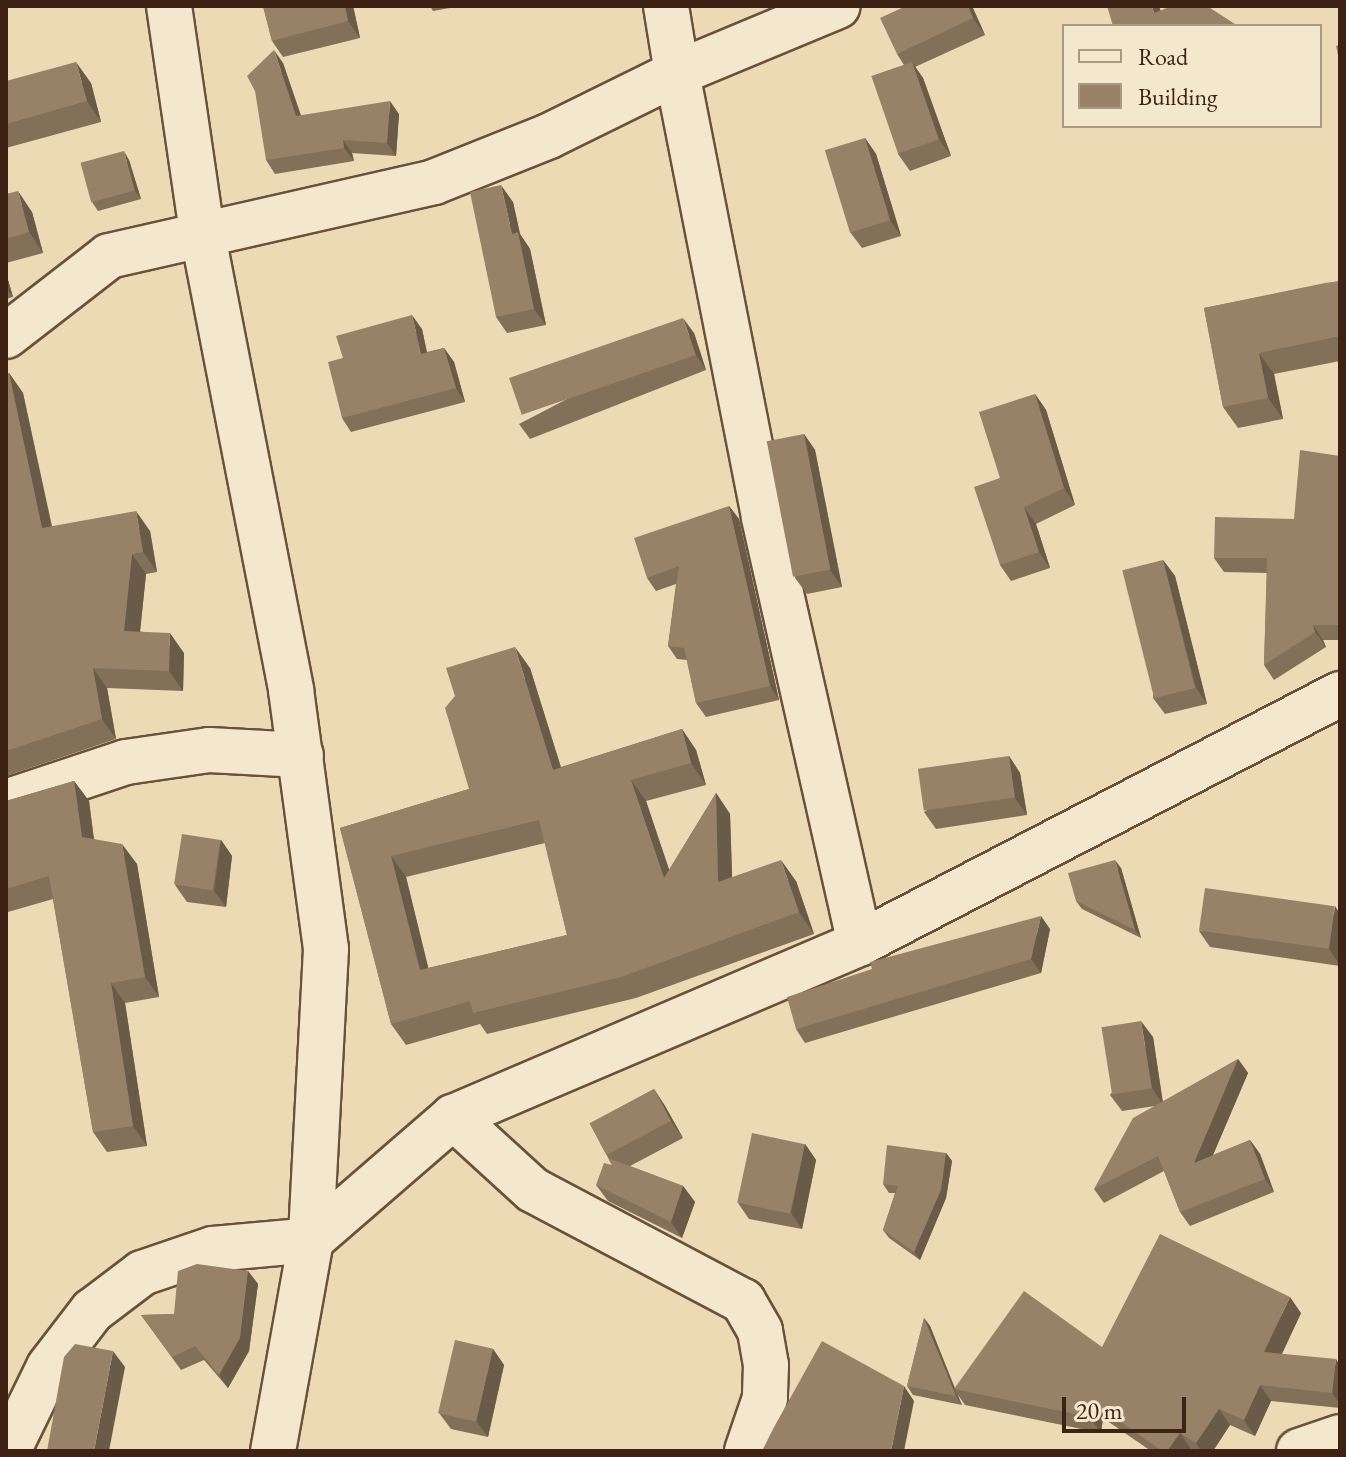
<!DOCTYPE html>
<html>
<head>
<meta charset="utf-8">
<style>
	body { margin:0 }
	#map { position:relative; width:1346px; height:1457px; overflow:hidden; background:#ecdab4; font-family:"EB Garamond",serif }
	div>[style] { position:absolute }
	.roads { filter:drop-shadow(2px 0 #6a513c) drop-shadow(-2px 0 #6a513c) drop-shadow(0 2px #6a513c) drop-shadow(0 -2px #6a513c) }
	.minor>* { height:44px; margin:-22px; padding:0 22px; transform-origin:22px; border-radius:22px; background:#f3e7ce }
	.wall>* { inset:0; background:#837059 }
	.shaded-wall>* { inset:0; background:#6a5b48 }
	.building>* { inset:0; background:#988267; transform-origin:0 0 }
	span { translate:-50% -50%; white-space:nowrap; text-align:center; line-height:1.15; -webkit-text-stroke:7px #f3e7ce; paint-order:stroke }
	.frame { position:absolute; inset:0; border:8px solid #3e2314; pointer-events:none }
	.legend { position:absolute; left:1062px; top:24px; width:260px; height:104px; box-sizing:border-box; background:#f3e7ce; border:2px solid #ab9984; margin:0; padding:10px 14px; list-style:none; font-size:24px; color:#3e2314 }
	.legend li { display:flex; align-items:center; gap:16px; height:40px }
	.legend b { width:40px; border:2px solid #ab9984 }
	.scale { position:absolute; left:1062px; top:1397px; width:124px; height:36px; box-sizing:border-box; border:4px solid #3e2314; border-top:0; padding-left:10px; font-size:24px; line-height:28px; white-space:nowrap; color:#3e2314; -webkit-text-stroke:6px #f3e7ce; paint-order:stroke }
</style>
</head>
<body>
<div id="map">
	<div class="roads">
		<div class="minor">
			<div style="left:169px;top:6px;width:227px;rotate:81.7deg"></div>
			<div style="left:202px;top:231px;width:468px;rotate:79deg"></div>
			<div style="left:291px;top:690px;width:261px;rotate:82.3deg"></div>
			<div style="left:326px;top:949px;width:291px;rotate:93deg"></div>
			<div style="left:311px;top:1240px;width:214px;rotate:100.2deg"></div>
			<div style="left:666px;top:6px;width:68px;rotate:80.7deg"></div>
			<div style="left:677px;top:73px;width:174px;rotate:-22.6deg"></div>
			<div style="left:6px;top:336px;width:130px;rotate:-37.8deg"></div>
			<div style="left:109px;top:256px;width:333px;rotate:-12.8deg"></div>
			<div style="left:434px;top:182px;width:124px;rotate:-21.8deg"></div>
			<div style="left:549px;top:136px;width:143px;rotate:-26.2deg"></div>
			<div style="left:677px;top:73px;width:453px;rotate:78.9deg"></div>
			<div style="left:764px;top:518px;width:436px;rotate:77.3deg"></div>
			<div style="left:6px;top:802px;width:126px;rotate:-18.4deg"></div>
			<div style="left:126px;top:762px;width:84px;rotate:-8.2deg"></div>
			<div style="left:209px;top:750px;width:92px;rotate:3.1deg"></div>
			<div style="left:453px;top:1117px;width:108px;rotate:42.4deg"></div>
			<div style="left:533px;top:1190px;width:238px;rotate:27.9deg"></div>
			<div style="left:743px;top:1301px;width:34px;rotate:60deg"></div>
			<div style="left:760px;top:1331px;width:35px;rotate:80deg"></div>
			<div style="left:766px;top:1365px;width:33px;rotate:92deg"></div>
			<div style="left:765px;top:1398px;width:56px;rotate:108.8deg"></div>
			<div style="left:8px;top:1451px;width:93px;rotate:-64deg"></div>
			<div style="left:49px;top:1367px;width:71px;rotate:-52.5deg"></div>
			<div style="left:92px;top:1311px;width:63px;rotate:-37.2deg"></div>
			<div style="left:142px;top:1273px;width:75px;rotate:-18.7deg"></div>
			<div style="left:213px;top:1249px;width:98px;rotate:-5.2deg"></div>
			<div style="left:311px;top:1240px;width:188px;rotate:-40.9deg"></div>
			<div style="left:453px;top:1117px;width:443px;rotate:-23.1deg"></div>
			<div style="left:860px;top:943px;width:541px;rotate:-27.42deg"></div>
			<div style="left:1299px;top:1451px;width:43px;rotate:-18.9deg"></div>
		</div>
	</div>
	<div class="wall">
		<div style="clip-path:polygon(263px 6px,353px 6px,360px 38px,283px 57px,272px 41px)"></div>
		<div style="clip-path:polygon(430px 6px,461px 6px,433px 11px)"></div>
		<div style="clip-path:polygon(972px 6px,985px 35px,915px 67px,923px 78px,951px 156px,910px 171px,898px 154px,904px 65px,897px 54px)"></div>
		<div style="clip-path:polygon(283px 63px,301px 115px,399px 114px,396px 156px,352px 153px,354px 161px,275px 174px,266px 160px)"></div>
		<div style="clip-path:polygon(6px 81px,91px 83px,101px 122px,6px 148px)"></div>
		<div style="clip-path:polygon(865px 138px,876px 154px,901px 236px,862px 248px,850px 232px)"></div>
		<div style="clip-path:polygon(129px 160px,141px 199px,98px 211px,92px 202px)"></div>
		<div style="clip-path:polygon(6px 194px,32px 212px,43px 253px,6px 263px)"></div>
		<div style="clip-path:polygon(513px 202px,520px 234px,530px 249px,546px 325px,507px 333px,496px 317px)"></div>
		<div style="clip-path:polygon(6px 273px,13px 297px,6px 299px)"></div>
		<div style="clip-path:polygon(1340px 281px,1340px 361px,1274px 374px,1283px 419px,1238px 428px,1223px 407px,1204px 308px)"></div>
		<div style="clip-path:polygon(422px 329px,427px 352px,444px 348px,454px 362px,465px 402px,351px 432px,342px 418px,343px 358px)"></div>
		<div style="clip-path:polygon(694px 333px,706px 370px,530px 439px,519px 424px)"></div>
		<div style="clip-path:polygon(9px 373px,23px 393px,52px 526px,150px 531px,157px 572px,146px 574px,140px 631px,184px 653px,183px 691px,107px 688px,116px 739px,6px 776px,6px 374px)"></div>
		<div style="clip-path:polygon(1035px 394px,1046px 410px,1075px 505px,1036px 524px,1050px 568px,1011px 581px,1000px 565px,1000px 478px)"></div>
		<div style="clip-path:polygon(804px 434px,815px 450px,842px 587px,807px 594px,795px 578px)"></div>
		<div style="clip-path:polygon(1340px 456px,1340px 640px,1323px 640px,1326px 647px,1274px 680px,1264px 665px,1267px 573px,1224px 572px,1214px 558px,1294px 519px)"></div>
		<div style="clip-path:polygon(729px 506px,739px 519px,779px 700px,706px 717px,696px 703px,687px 660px,677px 659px,668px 646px,676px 584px,656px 591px,647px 578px)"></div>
		<div style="clip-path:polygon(1163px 560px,1175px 576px,1207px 704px,1165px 714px,1153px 698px)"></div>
		<div style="clip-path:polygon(evenodd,530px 668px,561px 767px,682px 729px,696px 750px,706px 785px,646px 801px,669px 870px,716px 793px,730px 814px,732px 877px,796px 881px,814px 934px,636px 998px,487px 1034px,480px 1024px,406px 1045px,391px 1024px,340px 828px,469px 789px,530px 668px,545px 843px,567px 935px,428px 968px,406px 877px,545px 843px)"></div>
		<div style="clip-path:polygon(1009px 756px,1020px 773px,1027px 815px,936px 829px,924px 812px)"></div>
		<div style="clip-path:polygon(74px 781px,89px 801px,94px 839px,137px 864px,159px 997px,125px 1003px,147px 1146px,107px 1152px,93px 1132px,53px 899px,8px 912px,6px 909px,6px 801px)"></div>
		<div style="clip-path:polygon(221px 840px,232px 856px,226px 907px,187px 902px,175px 885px)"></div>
		<div style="clip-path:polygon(1121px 868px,1141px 938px,1082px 909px,1076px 901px)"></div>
		<div style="clip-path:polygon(1340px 914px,1340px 966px,1210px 947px,1199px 931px)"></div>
		<div style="clip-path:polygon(1050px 929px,1041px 973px,805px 1043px,796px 1029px)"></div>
		<div style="clip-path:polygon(1153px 1037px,1163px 1102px,1238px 1059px,1248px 1073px,1213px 1155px,1250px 1140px,1260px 1154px,1274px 1192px,1190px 1226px,1180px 1212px,1164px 1171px,1104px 1203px,1094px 1189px,1155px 1106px,1122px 1111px,1110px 1095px)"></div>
		<div style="clip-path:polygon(654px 1089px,665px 1106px,683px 1138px,630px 1166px,683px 1186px,695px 1202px,682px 1238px,608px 1201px,596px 1185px,612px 1165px,590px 1124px)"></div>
		<div style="clip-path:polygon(805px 1144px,816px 1160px,802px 1229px,749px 1219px,738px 1203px)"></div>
		<div style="clip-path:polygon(946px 1153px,952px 1161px,946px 1198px,920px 1260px,889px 1238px,883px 1230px,895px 1193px,889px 1193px,883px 1184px)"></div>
		<div style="clip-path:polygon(248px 1271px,258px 1284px,249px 1351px,228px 1388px,204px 1360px,181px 1370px,141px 1315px,174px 1314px)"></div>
		<div style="clip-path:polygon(1301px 1313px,1282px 1354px,1340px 1365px,1340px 1408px,1271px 1401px,1255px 1436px,1230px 1425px,1213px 1451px,1195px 1451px,1191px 1449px,1190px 1451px,1151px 1451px,1103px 1418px,1101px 1433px,965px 1405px,958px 1395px,962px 1405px,913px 1395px,907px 1386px,924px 1318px,930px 1326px,955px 1388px,1102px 1347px)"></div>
		<div style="clip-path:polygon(493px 1349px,504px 1365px,488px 1437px,451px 1429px,439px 1413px)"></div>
	</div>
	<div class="shaded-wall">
		<div style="clip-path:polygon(345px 6px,353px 6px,360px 38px,348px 21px)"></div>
		<div style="clip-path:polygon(968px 6px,972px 6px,985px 35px,973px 18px)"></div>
		<div style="clip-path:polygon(1152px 6px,1159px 6px,1166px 26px,1154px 13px)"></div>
		<div style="clip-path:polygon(274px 50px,283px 63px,305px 129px,296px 116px)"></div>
		<div style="clip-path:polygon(76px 62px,91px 83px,101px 122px,87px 101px)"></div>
		<div style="clip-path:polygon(912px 62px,923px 78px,951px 156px,939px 139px)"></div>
		<div style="clip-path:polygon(390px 101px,399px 114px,396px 156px,387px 143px)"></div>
		<div style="clip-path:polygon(865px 138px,876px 154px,901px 236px,890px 220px)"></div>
		<div style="clip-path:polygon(343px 140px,352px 153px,354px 161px,344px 148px)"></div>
		<div style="clip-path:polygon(124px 151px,129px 160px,141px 199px,135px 191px)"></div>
		<div style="clip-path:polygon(501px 185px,513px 202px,520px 234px,530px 249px,546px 325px,534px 309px,512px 234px)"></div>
		<div style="clip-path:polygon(18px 191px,32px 212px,43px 253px,29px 232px)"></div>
		<div style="clip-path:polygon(6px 273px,13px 297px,6px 288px)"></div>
		<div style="clip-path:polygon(412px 315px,422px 329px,430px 368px,421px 354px)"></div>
		<div style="clip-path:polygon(683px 318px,694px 333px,706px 370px,696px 355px)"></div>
		<div style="clip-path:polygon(444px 348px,454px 362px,465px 402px,456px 388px)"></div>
		<div style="clip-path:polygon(1259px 353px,1274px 374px,1283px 419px,1268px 398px)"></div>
		<div style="clip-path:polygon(9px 373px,23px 393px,56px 548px,42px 528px)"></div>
		<div style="clip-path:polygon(1035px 394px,1046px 410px,1075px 505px,1064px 488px)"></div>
		<div style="clip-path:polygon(804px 434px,815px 450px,842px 587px,830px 570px)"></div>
		<div style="clip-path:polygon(729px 506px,739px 519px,779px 700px,770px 686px)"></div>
		<div style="clip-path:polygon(1024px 507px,1036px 524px,1050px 568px,1039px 552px)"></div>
		<div style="clip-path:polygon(136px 511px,150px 531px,157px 572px,143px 552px)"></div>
		<div style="clip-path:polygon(132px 554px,146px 574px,138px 651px,124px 631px)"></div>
		<div style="clip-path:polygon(1163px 560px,1175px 576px,1207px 704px,1196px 688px)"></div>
		<div style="clip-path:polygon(1313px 625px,1323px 640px,1326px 647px,1315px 632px)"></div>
		<div style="clip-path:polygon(170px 633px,184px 653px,183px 691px,169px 671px)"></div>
		<div style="clip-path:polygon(515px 647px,530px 668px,568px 791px,553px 770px)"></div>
		<div style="clip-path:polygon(93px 668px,107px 688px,116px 739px,102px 719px)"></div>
		<div style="clip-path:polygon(682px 729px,696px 750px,706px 785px,691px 763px)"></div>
		<div style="clip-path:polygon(1009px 756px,1020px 773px,1027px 815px,1015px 798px)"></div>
		<div style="clip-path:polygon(631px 780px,646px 801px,679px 899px,664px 878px)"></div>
		<div style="clip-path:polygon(74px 781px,89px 801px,96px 857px,82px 837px)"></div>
		<div style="clip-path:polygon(716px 793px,730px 814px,733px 903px,718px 882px)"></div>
		<div style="clip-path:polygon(221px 840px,232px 856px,226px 907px,214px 891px)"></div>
		<div style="clip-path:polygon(122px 844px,137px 864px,159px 997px,145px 977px)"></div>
		<div style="clip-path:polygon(391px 856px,406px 877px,434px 991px,420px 970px)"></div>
		<div style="clip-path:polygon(781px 860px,796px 881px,814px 934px,799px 912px)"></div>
		<div style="clip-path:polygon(1115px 860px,1121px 868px,1141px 938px,1135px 930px)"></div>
		<div style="clip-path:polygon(1335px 906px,1340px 914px,1340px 965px,1329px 949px)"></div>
		<div style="clip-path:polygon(1041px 916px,1050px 929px,1041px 973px,1031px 959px)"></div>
		<div style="clip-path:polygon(111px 983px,125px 1003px,147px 1146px,133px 1126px)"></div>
		<div style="clip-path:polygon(1141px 1021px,1153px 1037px,1163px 1105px,1152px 1088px)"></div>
		<div style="clip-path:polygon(1238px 1059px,1248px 1073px,1204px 1176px,1194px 1163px)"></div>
		<div style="clip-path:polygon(654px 1089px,665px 1106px,683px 1138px,671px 1121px)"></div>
		<div style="clip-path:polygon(1250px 1140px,1260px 1154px,1274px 1192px,1265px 1179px)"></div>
		<div style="clip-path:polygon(805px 1144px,816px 1160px,802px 1229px,791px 1213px)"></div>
		<div style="clip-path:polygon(946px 1153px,952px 1161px,946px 1198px,920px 1260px,914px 1252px)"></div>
		<div style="clip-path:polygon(683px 1186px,695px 1202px,682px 1238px,671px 1222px)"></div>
		<div style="clip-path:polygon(248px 1271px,258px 1284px,249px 1351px,228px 1388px,219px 1375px)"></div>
		<div style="clip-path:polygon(1290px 1297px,1301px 1313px,1275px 1368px,1264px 1352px)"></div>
		<div style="clip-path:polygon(924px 1318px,930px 1326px,955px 1390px,954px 1389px,962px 1405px,956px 1396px)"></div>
		<div style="clip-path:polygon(493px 1349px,504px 1365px,488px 1437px,476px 1421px)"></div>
		<div style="clip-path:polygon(113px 1351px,125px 1367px,109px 1451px,94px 1451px)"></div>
		<div style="clip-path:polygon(1336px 1359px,1340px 1365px,1340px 1404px,1332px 1393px)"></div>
		<div style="clip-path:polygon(1260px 1385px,1271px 1401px,1255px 1436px,1244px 1420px)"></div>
		<div style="clip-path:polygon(904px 1386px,914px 1401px,904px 1451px,891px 1451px)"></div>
		<div style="clip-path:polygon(1092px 1402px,1103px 1418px,1101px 1433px,1089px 1417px)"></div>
		<div style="clip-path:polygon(1219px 1409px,1230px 1425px,1213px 1451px,1201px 1451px,1196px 1443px)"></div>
		<div style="clip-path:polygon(1180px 1433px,1191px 1449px,1190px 1451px,1167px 1451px)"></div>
	</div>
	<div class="building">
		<div style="clip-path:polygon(263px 6px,345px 6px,348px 21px,272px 41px)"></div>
		<div style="clip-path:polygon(906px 6px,968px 6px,973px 18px,897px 54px,880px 18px)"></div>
		<div style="clip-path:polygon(1107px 6px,1152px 6px,1154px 13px,1172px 6px,1207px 6px,1238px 26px,1113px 26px)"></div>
		<div style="clip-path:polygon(1340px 45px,1340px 64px,1336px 46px)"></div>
		<div style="clip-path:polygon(274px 50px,296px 116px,390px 101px,387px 143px,343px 140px,344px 148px,266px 160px,255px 91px,247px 76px)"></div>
		<div style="clip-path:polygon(76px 62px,87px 101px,6px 124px,6px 81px)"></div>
		<div style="left:912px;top:62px;width:82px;height:43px;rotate:71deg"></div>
		<div style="left:865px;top:138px;width:86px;height:42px;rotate:73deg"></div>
		<div style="left:124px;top:151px;width:41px;height:45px;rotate:75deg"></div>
		<div style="clip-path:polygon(501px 185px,512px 234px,518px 232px,534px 309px,496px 317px,470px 192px)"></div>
		<div style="clip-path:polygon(18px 191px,29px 232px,6px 239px,6px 194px)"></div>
		<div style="clip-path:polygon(1340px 281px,1340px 336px,1259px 353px,1268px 398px,1223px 407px,1204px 308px,1325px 283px)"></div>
		<div style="clip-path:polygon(412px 315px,421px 354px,444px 348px,456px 388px,342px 418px,328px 362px,343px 358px,336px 336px)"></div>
		<div style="left:683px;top:318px;width:39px;height:184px;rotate:71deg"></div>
		<div style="clip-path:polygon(9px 373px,42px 528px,136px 511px,143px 552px,132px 554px,124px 631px,170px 633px,169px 671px,93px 668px,102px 719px,6px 751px,6px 374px)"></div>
		<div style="clip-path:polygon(1035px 394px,1064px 488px,1024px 507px,1039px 552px,1000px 565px,974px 487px,1000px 478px,979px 412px)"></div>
		<div style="left:804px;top:434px;width:138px;height:38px;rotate:79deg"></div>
		<div style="clip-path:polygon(1300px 450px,1340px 456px,1340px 625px,1313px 625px,1315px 632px,1264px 665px,1267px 558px,1214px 558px,1215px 517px,1294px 519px)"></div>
		<div style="clip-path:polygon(729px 506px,770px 686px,696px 703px,684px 648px,668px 646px,679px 566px,647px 578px,634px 538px)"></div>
		<div style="left:1163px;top:560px;width:132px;height:42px;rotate:76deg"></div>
		<div style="clip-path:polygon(evenodd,515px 647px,553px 770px,682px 729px,691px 763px,631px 780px,664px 878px,716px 793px,718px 882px,781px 860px,799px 912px,621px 977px,473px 1013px,470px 1001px,391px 1024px,340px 828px,469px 789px,445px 708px,455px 696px,446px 668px,515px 647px,539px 820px,567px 935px,420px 970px,391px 856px,539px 820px)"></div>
		<div style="left:1009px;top:756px;width:42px;height:92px;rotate:82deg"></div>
		<div style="clip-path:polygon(74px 781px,82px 837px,122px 844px,145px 977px,111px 983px,133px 1126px,93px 1132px,49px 876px,6px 889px,6px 801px)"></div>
		<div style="left:182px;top:834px;width:39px;height:51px;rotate:9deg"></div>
		<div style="clip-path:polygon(1115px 860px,1135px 930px,1076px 901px,1068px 873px)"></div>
		<div style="left:1205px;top:888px;width:131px;height:43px;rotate:8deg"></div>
		<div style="clip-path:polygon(1041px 916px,1031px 959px,796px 1029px,787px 997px,872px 969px,870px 962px)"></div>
		<div style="left:1141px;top:1021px;width:68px;height:40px;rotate:81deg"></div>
		<div style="clip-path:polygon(1238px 1059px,1194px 1163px,1250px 1140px,1265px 1179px,1180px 1212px,1158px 1156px,1094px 1189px,1133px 1118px)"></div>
		<div style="left:654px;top:1089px;width:36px;height:73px;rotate:62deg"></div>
		<div style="left:752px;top:1133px;width:54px;height:71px;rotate:12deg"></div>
		<div style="clip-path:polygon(887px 1145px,946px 1153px,941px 1190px,914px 1252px,883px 1230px,898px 1186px,883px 1184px)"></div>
		<div style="clip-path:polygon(608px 1158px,683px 1186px,671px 1222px,596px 1185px,604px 1163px,612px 1165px)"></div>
		<div style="clip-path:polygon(1160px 1234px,1290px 1297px,1264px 1352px,1336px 1359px,1332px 1393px,1260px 1385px,1244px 1420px,1219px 1409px,1196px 1443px,1180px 1433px,1167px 1451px,1162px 1451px,1092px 1402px,1089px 1417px,954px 1389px,1024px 1291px,1102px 1347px)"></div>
		<div style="clip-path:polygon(197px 1264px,248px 1271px,240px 1338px,219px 1375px,195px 1346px,172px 1357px,141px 1315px,174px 1314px,178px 1271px)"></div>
		<div style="clip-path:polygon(924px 1318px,956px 1396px,907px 1386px)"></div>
		<div style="left:455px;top:1340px;width:39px;height:75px;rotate:13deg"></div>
		<div style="clip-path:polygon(822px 1341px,904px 1386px,891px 1451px,762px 1451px,773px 1429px)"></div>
		<div style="clip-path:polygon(75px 1344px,113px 1351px,94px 1451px,47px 1451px,64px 1357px)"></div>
	</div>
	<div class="frame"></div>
	<ul class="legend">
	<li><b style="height:10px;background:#f3e7ce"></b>Road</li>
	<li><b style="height:22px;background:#988267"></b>Building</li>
	</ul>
	<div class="scale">20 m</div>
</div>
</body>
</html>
